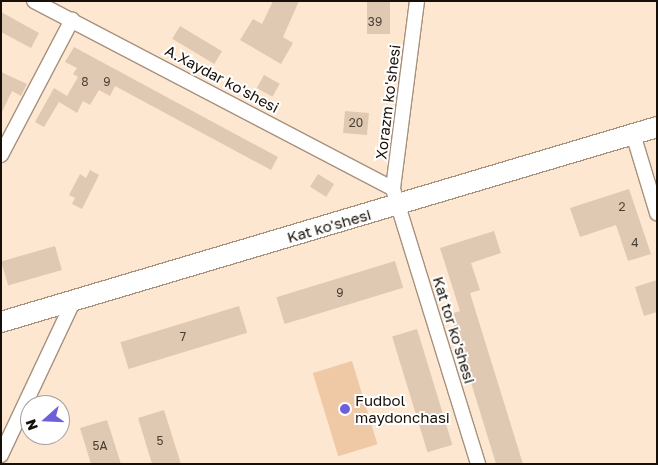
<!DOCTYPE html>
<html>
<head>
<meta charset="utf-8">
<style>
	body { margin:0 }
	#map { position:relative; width:658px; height:465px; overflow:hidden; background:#fee7d1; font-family:"Golos Text",sans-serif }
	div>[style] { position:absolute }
	.green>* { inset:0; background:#efc9a5; transform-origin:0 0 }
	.building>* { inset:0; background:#dfc9b3; transform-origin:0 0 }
	.roads { filter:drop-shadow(1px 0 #a6917d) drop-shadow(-1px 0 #a6917d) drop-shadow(0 1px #a6917d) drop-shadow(0 -1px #a6917d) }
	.street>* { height:14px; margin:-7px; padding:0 7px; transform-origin:7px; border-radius:7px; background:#fff }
	.secondary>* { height:20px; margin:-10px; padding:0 10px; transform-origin:10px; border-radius:10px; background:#fff }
	.dots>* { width:14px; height:14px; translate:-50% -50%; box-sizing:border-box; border:2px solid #fff; border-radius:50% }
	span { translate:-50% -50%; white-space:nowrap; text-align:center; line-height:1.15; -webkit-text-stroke:4px #fff; paint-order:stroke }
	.number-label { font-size:12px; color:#493e33 }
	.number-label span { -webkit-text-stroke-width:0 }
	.street-label { font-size:15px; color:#171008 }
	.poi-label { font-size:15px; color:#171008 }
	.left { translate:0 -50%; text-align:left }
	.frame { position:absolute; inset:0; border:2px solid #171008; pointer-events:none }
	.north { position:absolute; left:20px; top:395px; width:50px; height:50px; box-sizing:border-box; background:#fff; border:1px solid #a29f9c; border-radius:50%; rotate:250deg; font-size:14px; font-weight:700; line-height:20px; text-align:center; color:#171008 }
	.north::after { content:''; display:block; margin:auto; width:18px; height:22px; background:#6f60da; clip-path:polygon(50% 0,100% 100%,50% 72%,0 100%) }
</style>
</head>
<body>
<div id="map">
	<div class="green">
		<div style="left:352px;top:361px;width:87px;height:41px;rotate:73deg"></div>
	</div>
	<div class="building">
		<div style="clip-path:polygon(273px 1px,299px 1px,283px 37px,293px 43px,281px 64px,240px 40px,253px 19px,262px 24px)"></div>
		<div style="left:367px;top:1px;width:23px;height:33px"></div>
		<div style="clip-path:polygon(1px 12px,39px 33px,31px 48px,1px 32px)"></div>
		<div style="left:180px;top:26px;width:49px;height:15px;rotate:31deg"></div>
		<div style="clip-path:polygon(74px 47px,278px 157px,271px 170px,115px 86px,110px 96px,99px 90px,90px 105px,83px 101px,77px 113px,59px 102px,44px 127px,35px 122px,54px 88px,67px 96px,78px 77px,73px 74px,77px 68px,65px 62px)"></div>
		<div style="clip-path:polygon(1px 72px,27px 84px,21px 96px,12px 91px,1px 114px)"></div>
		<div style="left:264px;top:75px;width:18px;height:15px;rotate:29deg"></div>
		<div style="left:345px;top:111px;width:24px;height:22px;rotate:5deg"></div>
		<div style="clip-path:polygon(90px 170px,99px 175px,82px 209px,72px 204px,75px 198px,69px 195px,80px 174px,86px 178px)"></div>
		<div style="left:318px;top:174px;width:19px;height:15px;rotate:32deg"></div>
		<div style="clip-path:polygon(629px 189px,651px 254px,628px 261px,616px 225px,580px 237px,570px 208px)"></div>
		<div style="clip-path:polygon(494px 231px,501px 253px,471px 263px,480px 290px,470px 293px,523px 464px,496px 464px,450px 314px,460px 311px,440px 248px)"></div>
		<div style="left:55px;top:246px;width:25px;height:56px;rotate:74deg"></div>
		<div style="left:395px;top:261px;width:28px;height:124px;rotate:73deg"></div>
		<div style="clip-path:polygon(657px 280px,657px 312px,644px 316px,635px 287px)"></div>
		<div style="left:239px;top:306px;width:28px;height:124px;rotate:73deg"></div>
		<div style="left:417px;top:329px;width:121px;height:26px;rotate:73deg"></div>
		<div style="clip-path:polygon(164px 410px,181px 464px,152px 464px,138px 418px)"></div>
		<div style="clip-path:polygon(107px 420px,121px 464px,91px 464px,80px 428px)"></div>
	</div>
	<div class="roads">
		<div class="street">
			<div style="left:34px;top:1px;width:405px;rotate:27.6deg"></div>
			<div style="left:417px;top:1px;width:190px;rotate:97.3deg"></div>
			<div style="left:393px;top:189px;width:288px;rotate:72.8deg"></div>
			<div style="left:633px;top:134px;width:83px;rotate:73.1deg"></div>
			<div style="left:1px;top:155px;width:153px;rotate:-62.3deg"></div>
			<div style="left:1px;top:455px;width:169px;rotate:-64.8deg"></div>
		</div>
		<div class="secondary">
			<div style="left:1px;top:322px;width:684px;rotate:-16.55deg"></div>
		</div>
	</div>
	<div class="dots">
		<div style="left:345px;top:409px;background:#6f60da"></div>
	</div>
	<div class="number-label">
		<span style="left:375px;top:22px">39</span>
		<span style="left:85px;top:82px">8</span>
		<span style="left:107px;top:82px">9</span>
		<span style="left:356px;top:123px">20</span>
		<span style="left:622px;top:207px">2</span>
		<span style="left:635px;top:243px">4</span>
		<span style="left:340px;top:293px">9</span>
		<span style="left:183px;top:337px">7</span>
		<span style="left:160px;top:441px">5</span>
		<span style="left:100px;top:446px">5A</span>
	</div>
	<div class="street-label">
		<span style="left:222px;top:79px;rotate:28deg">A.Xaydar ko'shesi</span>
		<span style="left:388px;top:102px;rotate:-83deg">Xorazm ko'shesi</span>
		<span style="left:329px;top:226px;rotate:-16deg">Kat ko'shesi</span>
		<span style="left:454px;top:330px;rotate:73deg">Kat tor ko'shesi</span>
	</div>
	<div class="poi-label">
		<span class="left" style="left:355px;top:409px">Fudbol<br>maydonchasi</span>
	</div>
	<div class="frame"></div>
	<div class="north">N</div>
</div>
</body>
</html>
